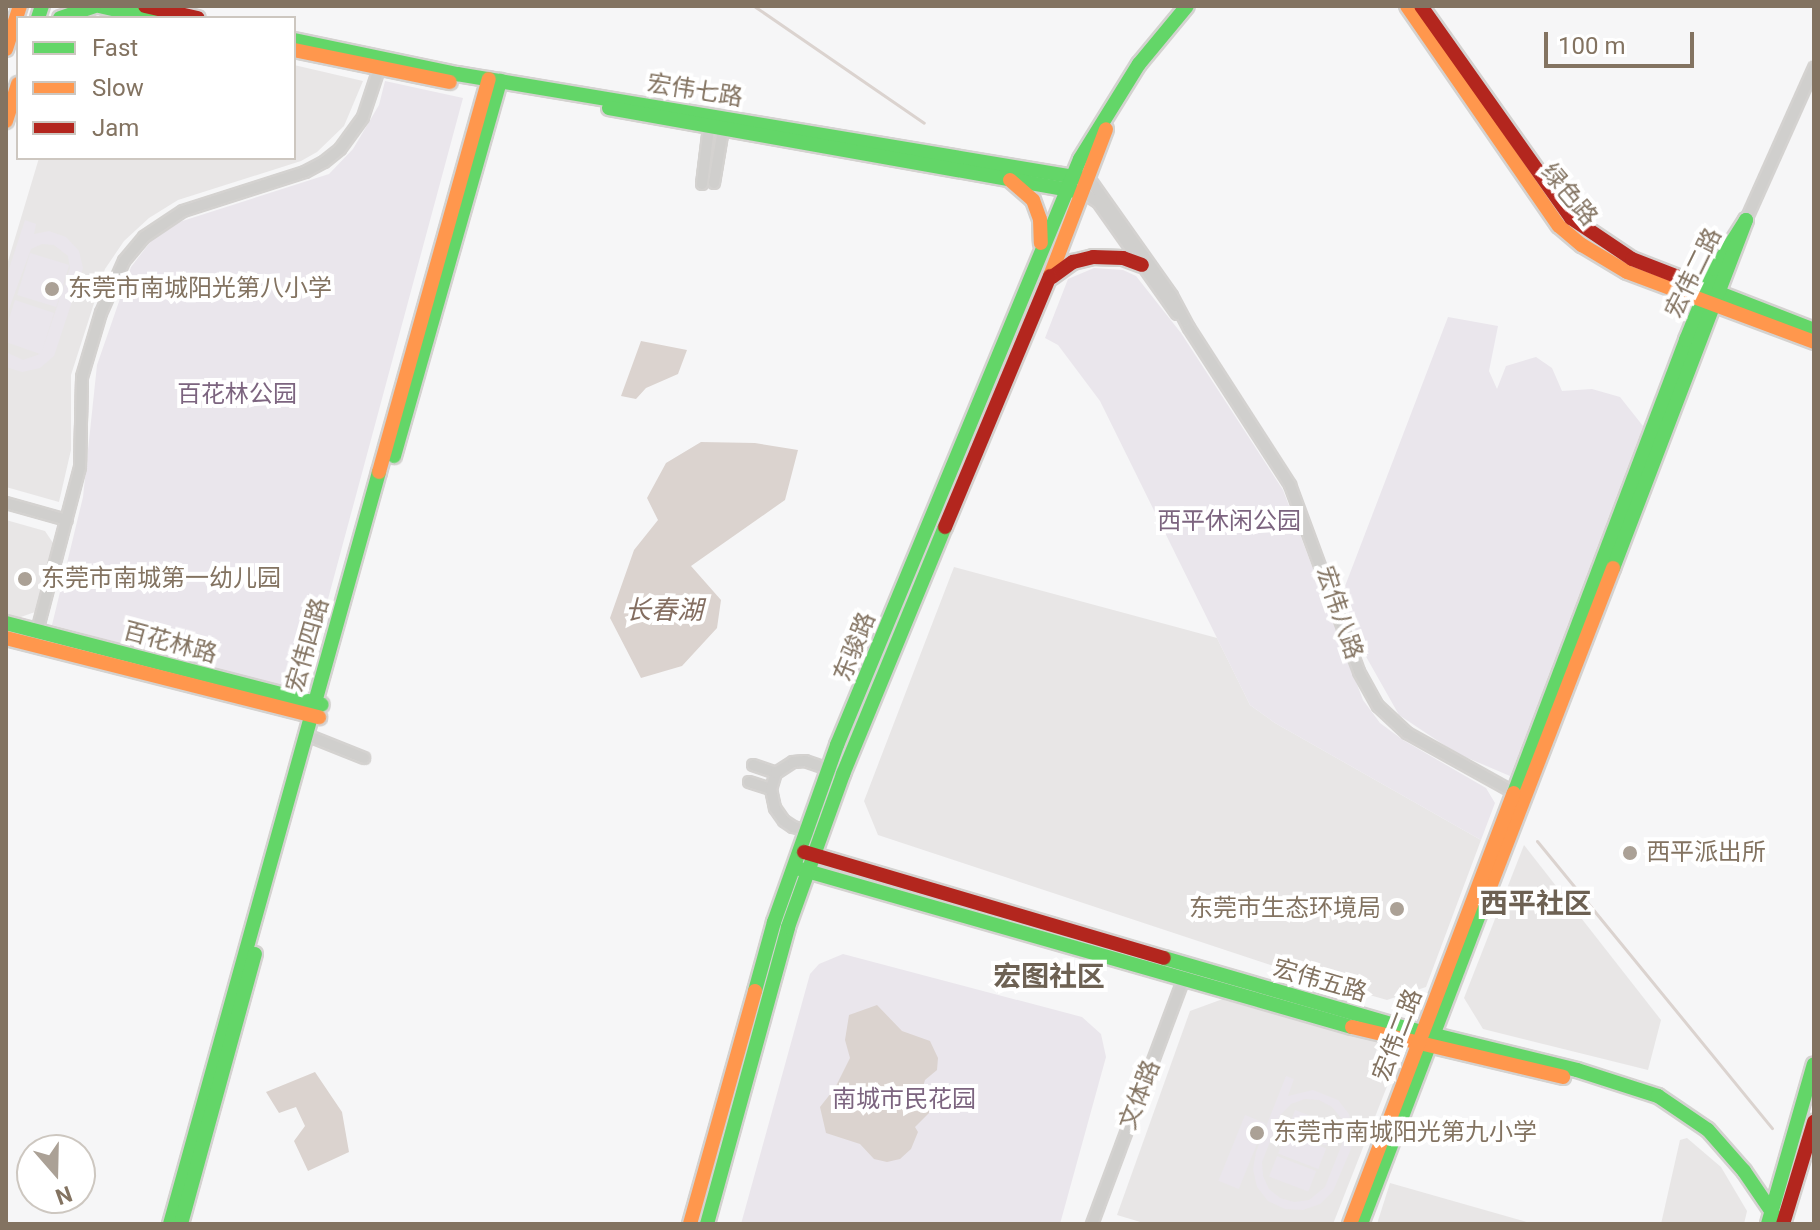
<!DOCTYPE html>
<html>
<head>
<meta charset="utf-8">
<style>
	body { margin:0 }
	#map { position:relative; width:1820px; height:1230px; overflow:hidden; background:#f6f6f7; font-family:Roboto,"Noto Sans SC",sans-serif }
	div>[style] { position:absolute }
	.built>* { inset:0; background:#e8e6e6 }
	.green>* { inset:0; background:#eae6ec; transform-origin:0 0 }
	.water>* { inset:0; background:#dbd3cf }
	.stream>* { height:3px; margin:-1.5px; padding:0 1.5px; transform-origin:1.5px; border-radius:1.5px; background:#dbd3cf }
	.roads { filter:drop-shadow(2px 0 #d4d2d0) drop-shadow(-2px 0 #d4d2d0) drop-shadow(0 2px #d4d2d0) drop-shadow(0 -2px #d4d2d0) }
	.street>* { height:10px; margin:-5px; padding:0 5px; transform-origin:5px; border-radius:5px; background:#d0cfcd }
	.fast>* { height:14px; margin:-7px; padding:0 7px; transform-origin:7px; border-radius:7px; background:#63d668 }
	.slow>* { height:14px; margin:-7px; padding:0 7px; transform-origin:7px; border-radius:7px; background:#ff974d }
	.jam>* { height:14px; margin:-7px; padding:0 7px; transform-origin:7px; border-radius:7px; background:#b3261e }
	.dots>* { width:22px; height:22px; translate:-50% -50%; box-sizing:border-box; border:4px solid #fff; border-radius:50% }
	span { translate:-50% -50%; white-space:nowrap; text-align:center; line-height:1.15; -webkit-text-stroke:8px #fff; paint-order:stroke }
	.street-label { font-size:24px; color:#837361 }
	.poi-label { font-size:24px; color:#837361 }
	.left { translate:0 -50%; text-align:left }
	.right { translate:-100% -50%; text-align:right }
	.park-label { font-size:24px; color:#7c647f }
	.water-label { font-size:26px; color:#846e61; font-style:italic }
	.quarter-label { font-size:28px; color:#6d6153; font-weight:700 }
	.frame { position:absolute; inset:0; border:8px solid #837361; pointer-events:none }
	.legend { position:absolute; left:16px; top:16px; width:280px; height:144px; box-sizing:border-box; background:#fff; border:2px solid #cdc7c0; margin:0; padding:10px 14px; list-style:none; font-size:24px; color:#837361 }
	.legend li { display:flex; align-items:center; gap:16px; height:40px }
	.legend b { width:40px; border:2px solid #cdc7c0 }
	.north { position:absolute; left:16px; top:1134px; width:80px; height:80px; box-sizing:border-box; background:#fff; border:2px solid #cdc7c0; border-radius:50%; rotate:160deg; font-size:22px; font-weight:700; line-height:32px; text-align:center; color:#837361 }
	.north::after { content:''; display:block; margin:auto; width:28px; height:36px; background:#aba196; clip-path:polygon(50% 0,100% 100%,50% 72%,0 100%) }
	.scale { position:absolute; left:1544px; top:32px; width:150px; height:36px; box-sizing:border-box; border:4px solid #837361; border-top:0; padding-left:10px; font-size:24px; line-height:28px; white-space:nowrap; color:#837361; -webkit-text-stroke:6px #fff; paint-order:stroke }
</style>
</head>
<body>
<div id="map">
	<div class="built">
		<div style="clip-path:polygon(294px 65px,363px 81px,344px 126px,317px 152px,301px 161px,178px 200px,149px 218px,124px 241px,105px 269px,71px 375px,71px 450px,59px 502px,6px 487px,6px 268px,39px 158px,294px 158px)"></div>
		<div style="clip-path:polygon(6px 520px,45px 531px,55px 546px,35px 612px,18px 618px,6px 614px)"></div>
		<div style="clip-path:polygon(954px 567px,1217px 638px,1250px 705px,1275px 723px,1481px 840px,1426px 987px,1387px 1000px,1310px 978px,878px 835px,864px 801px)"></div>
		<div style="clip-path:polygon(1524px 845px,1661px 1020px,1648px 1070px,1483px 1029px,1464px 998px)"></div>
		<div style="clip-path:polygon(1231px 996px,1388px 1046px,1395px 1066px,1333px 1224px,1147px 1224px,1117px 1215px,1190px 1011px)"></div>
		<div style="clip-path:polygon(1687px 1138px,1721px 1167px,1747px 1211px,1744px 1224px,1661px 1224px,1680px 1140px)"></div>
		<div style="clip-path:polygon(1390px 1183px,1534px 1224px,1377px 1224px)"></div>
	</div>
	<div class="green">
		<div style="clip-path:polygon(385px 81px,463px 98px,303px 692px,52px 625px,83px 497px,97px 365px,131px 267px,151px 241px,173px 224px,329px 174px,353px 149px,379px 105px)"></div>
		<div style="clip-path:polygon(25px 220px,36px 224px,34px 234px,49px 231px,66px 237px,79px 251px,83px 268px,54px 356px,40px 368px,22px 372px,6px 367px,6px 352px,23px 360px,40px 354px,6px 342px,6px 328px,15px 300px,54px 313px,42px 351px,70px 268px,68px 256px,54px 245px,42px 244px,31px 249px,6px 317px,6px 278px)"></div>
		<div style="left:30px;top:253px;width:41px;height:44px;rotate:17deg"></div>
		<div style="clip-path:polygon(1094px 268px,1123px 270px,1136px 276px,1181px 333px,1283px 490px,1363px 700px,1380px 723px,1403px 740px,1486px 788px,1495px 803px,1481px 840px,1275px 723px,1250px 705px,1100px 401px,1058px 345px,1045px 338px,1068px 279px)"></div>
		<div style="clip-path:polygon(1448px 317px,1498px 326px,1489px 371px,1497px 389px,1506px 366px,1536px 357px,1552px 368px,1562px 391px,1592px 389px,1620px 397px,1643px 426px,1510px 776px,1456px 753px,1399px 715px,1364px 653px,1342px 594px)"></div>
		<div style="clip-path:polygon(843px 954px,1082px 1017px,1101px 1034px,1106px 1057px,1060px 1224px,741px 1224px,810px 974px,819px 964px)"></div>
		<div style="clip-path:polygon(evenodd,1286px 1076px,1294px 1079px,1288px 1096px,1313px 1090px,1338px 1100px,1349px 1114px,1354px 1132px,1351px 1149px,1333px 1191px,1320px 1204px,1303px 1210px,1285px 1209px,1268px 1201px,1257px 1187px,1253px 1169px,1256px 1152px,1286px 1076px,1305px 1099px,1319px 1100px,1332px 1107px,1341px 1118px,1344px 1139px,1325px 1187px,1309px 1200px,1294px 1202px,1280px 1198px,1269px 1189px,1263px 1176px,1262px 1162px,1281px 1114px,1291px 1104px,1305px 1099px)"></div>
		<div style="left:1295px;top:1110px;width:42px;height:22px;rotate:21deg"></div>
		<div style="left:1245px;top:1115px;width:22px;height:71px;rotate:22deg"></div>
		<div style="left:1286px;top:1133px;width:43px;height:22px;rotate:21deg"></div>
		<div style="left:1277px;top:1156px;width:42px;height:22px;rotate:21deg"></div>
	</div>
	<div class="water">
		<div style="clip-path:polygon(641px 341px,687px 350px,678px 374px,646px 388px,636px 399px,621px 396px)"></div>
		<div style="clip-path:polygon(701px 442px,755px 443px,798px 450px,785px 500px,691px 566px,721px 600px,717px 628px,682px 666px,641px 678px,610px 618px,634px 550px,658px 520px,647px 498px,666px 463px)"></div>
		<div style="clip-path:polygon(877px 1005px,902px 1031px,930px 1041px,938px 1058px,937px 1070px,925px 1080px,921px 1094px,932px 1110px,915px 1127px,918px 1132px,911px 1149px,900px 1159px,887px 1162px,874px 1159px,860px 1144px,826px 1133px,820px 1107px,835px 1088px,850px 1058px,845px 1040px,849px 1015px)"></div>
		<div style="clip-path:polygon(315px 1072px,342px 1112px,349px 1152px,308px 1171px,294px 1141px,305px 1126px,296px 1107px,279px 1113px,266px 1092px)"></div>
	</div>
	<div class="stream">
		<div style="left:754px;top:6px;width:206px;rotate:34.5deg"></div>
		<div style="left:1537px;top:841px;width:371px;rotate:50.7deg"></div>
	</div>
	<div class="roads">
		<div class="street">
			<div style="left:1090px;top:180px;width:142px;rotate:54.7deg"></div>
			<div style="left:1172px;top:296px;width:36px;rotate:62deg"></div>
			<div style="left:1189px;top:328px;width:187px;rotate:57.2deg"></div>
			<div style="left:1290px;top:485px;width:199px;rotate:69.7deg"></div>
			<div style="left:1359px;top:672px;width:39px;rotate:61deg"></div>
			<div style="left:1378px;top:706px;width:40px;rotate:43deg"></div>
			<div style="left:1407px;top:733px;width:129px;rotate:29.1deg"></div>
			<div style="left:714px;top:183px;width:55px;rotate:-80.5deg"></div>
			<div style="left:702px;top:184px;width:57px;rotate:-83deg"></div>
			<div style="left:1084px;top:193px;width:17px;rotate:33deg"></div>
			<div style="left:1098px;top:202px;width:137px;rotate:54.8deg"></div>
			<div style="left:1746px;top:220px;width:167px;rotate:-65.9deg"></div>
			<div style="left:6px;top:503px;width:63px;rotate:15.6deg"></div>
			<div style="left:36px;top:635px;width:174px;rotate:-75.3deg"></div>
			<div style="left:80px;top:467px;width:90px;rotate:-88.7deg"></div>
			<div style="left:82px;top:377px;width:67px;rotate:-73.5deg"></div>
			<div style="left:101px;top:313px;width:57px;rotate:-66.1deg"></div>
			<div style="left:124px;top:261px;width:31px;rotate:-50deg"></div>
			<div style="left:144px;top:237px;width:47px;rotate:-33.7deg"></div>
			<div style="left:183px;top:211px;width:128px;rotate:-17.7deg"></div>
			<div style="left:305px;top:172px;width:21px;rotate:-28deg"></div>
			<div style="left:324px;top:162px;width:21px;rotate:-39deg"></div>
			<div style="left:340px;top:149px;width:39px;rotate:-54deg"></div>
			<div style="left:363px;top:117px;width:51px;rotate:-71.6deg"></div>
			<div style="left:314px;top:738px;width:54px;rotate:21.8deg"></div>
			<div style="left:753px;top:765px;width:24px;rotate:19deg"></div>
			<div style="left:749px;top:782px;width:23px;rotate:18deg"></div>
			<div style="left:821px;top:834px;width:29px;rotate:-166deg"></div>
			<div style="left:793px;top:827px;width:11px;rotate:-146deg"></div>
			<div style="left:784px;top:821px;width:16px;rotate:-125deg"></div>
			<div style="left:775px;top:808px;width:19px;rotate:-102deg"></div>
			<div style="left:771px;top:789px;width:17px;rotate:-73deg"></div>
			<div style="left:776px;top:773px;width:20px;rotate:-33deg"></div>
			<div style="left:793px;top:762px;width:12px;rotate:-5deg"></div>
			<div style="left:805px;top:761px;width:40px;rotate:18.9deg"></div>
			<div style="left:1092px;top:1224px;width:266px;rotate:-69.5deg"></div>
		</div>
		<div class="fast">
			<div style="left:99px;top:6px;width:54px;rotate:12.8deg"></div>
			<div style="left:38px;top:18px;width:13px;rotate:-72deg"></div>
			<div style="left:60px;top:18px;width:36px;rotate:-19deg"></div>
			<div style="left:294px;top:40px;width:167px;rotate:11.8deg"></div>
			<div style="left:457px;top:74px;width:633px;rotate:9.46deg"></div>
			<div style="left:609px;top:108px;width:471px;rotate:10.1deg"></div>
			<div style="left:1686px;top:280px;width:137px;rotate:21.3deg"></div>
			<div style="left:394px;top:456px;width:390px;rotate:-74.2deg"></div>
			<div style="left:6px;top:623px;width:326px;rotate:14.5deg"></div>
			<div style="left:1514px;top:793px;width:485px;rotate:-69.2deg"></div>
			<div style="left:1686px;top:340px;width:77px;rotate:-67.8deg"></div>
			<div style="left:1715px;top:269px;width:58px;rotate:-57.7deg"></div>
			<div style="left:1746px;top:220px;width:373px;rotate:110.9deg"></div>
			<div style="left:800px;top:869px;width:574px;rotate:15.97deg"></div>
			<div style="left:1164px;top:958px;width:240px;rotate:16.2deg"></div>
			<div style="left:1394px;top:1025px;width:188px;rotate:13.8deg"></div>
			<div style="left:1577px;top:1070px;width:85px;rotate:17.8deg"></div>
			<div style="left:1658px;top:1096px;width:60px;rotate:34.2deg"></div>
			<div style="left:1708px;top:1130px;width:55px;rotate:48.7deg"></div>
			<div style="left:1744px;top:1171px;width:64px;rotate:55.8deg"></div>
			<div style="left:755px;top:991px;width:72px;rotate:-74.6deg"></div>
			<div style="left:774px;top:922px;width:188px;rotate:-70.4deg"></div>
			<div style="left:837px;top:745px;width:634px;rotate:-67.48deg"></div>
			<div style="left:1080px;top:159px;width:112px;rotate:-58.2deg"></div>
			<div style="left:1139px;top:64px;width:75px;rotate:-50.4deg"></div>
			<div style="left:170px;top:1224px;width:781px;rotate:-74.47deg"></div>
			<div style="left:181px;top:1224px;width:280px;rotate:-74.7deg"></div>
			<div style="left:707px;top:1224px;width:308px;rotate:-74.7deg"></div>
			<div style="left:788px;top:927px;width:163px;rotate:-70.2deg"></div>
			<div style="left:843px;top:774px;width:267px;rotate:-67.6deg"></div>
			<div style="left:1361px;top:1224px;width:361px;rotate:-69.1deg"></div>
			<div style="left:1768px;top:1224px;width:166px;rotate:-74deg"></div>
		</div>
		<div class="slow">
			<div style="left:1407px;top:6px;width:267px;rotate:55.4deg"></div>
			<div style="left:1559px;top:226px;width:30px;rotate:40deg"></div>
			<div style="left:1582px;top:245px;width:52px;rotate:31deg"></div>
			<div style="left:1627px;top:272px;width:200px;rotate:20.5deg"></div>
			<div style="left:6px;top:49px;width:45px;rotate:-72deg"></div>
			<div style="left:294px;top:50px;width:159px;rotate:11.6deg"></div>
			<div style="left:6px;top:121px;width:39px;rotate:-72deg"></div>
			<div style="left:1010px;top:180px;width:30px;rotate:41deg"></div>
			<div style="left:1033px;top:200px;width:20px;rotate:70deg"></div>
			<div style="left:1040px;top:219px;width:24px;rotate:88deg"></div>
			<div style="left:1050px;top:276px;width:157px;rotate:-69.1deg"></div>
			<div style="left:379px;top:472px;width:408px;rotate:-74.4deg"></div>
			<div style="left:6px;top:638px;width:323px;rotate:14.2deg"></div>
			<div style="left:1490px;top:887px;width:342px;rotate:-68.9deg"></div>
			<div style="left:1352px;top:1027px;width:217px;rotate:13.3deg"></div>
			<div style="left:690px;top:1224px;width:242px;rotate:-74.4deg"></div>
			<div style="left:1350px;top:1224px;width:461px;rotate:-69.2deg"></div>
		</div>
		<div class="jam">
			<div style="left:145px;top:6px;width:54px;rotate:12.8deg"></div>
			<div style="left:1421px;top:6px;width:260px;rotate:54.7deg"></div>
			<div style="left:1571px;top:218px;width:73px;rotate:33.9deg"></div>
			<div style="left:1632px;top:259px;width:58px;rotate:21.3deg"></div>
			<div style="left:1052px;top:277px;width:26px;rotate:-36deg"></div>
			<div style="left:1073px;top:262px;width:21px;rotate:-14deg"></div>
			<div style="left:1093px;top:257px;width:30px;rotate:2deg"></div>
			<div style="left:1123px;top:258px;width:20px;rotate:20deg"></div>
			<div style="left:945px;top:527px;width:272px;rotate:-67.3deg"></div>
			<div style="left:804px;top:852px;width:375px;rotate:16.4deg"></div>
			<div style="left:1783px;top:1224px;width:107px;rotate:-73.1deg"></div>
		</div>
	</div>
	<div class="dots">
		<div style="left:52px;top:289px;background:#aba196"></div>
		<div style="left:25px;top:579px;background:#aba196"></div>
		<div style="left:1630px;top:853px;background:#aba196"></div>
		<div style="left:1397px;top:909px;background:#aba196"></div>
		<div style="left:1257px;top:1133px;background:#aba196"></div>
	</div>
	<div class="street-label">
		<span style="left:695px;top:91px;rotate:9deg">宏伟七路</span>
		<span style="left:1569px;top:195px;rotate:50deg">绿色路</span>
		<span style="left:1694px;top:273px;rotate:-64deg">宏伟二路</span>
		<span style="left:1339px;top:613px;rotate:71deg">宏伟八路</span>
		<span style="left:170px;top:643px;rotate:15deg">百花林路</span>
		<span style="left:308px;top:645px;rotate:-74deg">宏伟四路</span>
		<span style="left:855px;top:647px;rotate:-68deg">东骏路</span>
		<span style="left:1320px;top:981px;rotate:16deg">宏伟五路</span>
		<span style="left:1398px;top:1035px;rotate:-69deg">宏伟二路</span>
		<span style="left:1140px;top:1095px;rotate:-69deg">文体路</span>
	</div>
	<div class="poi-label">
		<span class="left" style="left:68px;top:289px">东莞市南城阳光第八小学</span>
		<span class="left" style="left:41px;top:579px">东莞市南城第一幼儿园</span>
		<span class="left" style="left:1646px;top:853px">西平派出所</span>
		<span class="right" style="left:1381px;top:909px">东莞市生态环境局</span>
		<span class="left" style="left:1273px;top:1133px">东莞市南城阳光第九小学</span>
	</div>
	<div class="park-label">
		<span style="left:237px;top:395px">百花林公园</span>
		<span style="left:1229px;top:522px">西平休闲公园</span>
		<span style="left:904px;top:1100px">南城市民花园</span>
	</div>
	<div class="water-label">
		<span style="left:664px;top:611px">长春湖</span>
	</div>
	<div class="quarter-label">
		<span style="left:1536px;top:904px">西平社区</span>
		<span style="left:1049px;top:977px">宏图社区</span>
	</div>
	<div class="frame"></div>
	<ul class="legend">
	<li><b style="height:10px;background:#63d668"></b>Fast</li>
	<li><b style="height:10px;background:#ff974d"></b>Slow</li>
	<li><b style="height:10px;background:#b3261e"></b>Jam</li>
	</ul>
	<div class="north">N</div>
	<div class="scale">100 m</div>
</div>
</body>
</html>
